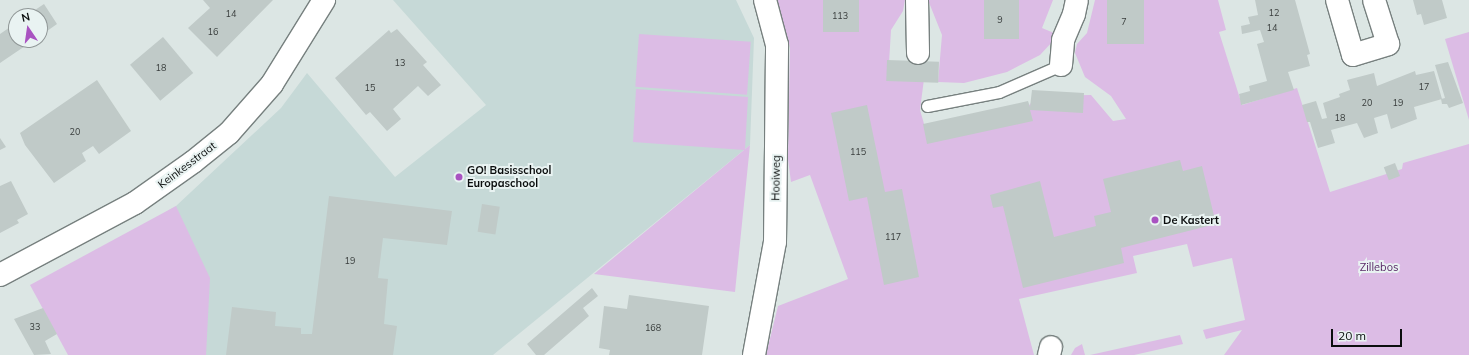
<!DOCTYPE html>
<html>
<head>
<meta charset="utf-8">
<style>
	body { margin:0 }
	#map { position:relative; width:1469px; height:355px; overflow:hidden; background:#dce6e4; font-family:Mulish,sans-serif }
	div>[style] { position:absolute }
	.built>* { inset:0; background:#c6d9d7 }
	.green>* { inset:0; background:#dcbce5; transform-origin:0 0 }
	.building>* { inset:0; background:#c0cac8; transform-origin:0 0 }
	.roads { filter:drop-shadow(1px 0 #77807f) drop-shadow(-1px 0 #77807f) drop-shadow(0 1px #77807f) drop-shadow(0 -1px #77807f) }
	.lane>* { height:11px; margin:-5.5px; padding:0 5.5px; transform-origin:5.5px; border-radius:5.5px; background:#fff }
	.street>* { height:22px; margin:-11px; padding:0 11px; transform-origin:11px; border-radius:11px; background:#fff }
	.dots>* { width:11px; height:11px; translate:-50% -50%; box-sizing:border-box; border:2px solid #e9f3f2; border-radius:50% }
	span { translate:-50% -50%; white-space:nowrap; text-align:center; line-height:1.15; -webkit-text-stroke:4px #e9f3f2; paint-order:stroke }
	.number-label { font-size:9px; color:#383d3c }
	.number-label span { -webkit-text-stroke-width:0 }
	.street-label { font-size:11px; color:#0b0e0e }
	.poi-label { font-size:11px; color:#0b0e0e; font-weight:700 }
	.left { translate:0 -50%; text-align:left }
	.park-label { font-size:11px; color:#572765 }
	.north { position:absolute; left:8px; top:8px; width:40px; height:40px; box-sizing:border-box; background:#e9f3f2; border:1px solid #909797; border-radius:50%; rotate:347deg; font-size:11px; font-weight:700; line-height:16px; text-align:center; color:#0b0e0e }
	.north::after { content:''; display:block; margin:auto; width:14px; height:18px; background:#a953c1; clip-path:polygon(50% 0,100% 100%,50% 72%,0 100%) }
	.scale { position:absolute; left:1331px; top:329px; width:71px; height:18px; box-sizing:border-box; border:2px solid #0b0e0e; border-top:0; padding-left:5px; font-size:12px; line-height:14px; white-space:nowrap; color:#0b0e0e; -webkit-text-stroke:3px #e9f3f2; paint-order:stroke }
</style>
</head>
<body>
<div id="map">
	<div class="built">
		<div style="clip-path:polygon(393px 0,736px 0,754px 38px,750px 145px,493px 355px,185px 355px,124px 237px,176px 206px,281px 108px,307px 73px,395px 177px,486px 105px)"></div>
	</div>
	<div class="green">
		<div style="clip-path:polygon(776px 0,905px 0,903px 11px,891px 30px,888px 80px,924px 79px,920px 110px,929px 141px,1020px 116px,1037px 96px,1091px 95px,1113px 121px,1126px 119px,1111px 96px,1085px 77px,1075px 53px,1077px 44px,1087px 33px,1095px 0,1218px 0,1226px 30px,1219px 32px,1242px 105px,1297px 88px,1330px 192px,1402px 169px,1403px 163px,1469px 144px,1469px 355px,1224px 355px,1242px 330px,1206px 339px,1203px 330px,1245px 320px,1232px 258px,1193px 267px,1187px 244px,1133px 256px,1137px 273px,1019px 299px,1034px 355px,766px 355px,778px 306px,848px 279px,810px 175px,791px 182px,788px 159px,790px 47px)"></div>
		<div style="clip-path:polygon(928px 0,1053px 0,1042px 28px,1054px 33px,1054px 40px,1040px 55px,1007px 72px,964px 83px,938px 82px,942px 35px)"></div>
		<div style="clip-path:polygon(1469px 32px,1469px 120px,1445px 39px)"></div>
		<div style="left:639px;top:34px;width:112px;height:53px;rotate:4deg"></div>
		<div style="clip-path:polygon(636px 89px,748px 97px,745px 149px,750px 145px,735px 292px,594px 274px,744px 150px,633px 142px)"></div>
		<div style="clip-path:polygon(176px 206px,210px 278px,206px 355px,68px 355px,30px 285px)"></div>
		<div style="clip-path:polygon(1180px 335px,1183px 344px,1134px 355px,1090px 355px)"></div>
		<div style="clip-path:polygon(1082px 344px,1085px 355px,1071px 355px,1075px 348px)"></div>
	</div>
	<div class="building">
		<div style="clip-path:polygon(203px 0,273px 0,217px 57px,188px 28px,210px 8px)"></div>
		<div style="left:823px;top:0;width:36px;height:32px"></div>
		<div style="left:984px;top:0;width:35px;height:39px"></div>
		<div style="left:1107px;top:0;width:37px;height:44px"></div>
		<div style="clip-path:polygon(1255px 0,1295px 0,1310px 54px,1307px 55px,1310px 66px,1288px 72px,1294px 90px,1241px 105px,1239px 94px,1250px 91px,1249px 86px,1267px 81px,1257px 44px,1264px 42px,1260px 30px,1242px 34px,1241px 26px,1250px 24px,1248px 17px,1258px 15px)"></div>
		<div style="clip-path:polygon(1413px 0,1442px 0,1447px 18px,1424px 25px,1421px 14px,1417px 15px)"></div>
		<div style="clip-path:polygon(44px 4px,57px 24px,40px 36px,40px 16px,26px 16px)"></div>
		<div style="clip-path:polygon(16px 23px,16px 40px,34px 40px,0 63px,0 34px)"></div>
		<div style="clip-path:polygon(397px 29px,427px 62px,423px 65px,441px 85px,428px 96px,418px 86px,393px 109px,401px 119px,387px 131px,370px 112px,366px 115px,335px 78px,389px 30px,391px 33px)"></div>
		<div style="left:163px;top:37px;width:47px;height:43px;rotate:50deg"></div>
		<div style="left:887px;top:60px;width:52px;height:21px;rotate:2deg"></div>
		<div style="clip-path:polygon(1448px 62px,1463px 103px,1449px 108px,1447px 104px,1442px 104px,1441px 99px,1445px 98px,1435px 65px)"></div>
		<div style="clip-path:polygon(1415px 71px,1416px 75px,1434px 71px,1442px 99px,1414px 107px,1417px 119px,1391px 129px,1387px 114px,1374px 118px,1378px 133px,1364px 138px,1357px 123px,1331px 130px,1335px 143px,1318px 148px,1310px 122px,1307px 122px,1302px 105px,1316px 101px,1322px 119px,1327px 118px,1323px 103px,1340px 97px,1339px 94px,1350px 90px,1347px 80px,1374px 73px,1377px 86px)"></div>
		<div style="clip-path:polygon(97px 80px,131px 131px,99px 154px,93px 146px,82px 153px,86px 161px,54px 183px,25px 145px,20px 133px)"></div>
		<div style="clip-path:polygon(1032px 90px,1084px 93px,1083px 113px,1030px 110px,1033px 121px,927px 144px,923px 124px,1028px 101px,1030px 107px)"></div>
		<div style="clip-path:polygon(867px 105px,885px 192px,902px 189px,919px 277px,884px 285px,867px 197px,849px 201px,831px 113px)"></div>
		<div style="clip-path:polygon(0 138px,6px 147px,0 150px)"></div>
		<div style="clip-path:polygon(1180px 160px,1183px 171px,1202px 166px,1216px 224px,1121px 248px,1124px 263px,1023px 288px,1003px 206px,993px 208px,990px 195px,1040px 181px,1054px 237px,1096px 226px,1094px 216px,1111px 212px,1103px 179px)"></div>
		<div style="left:1395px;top:163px;width:14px;height:12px;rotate:69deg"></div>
		<div style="clip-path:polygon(11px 181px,28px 214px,17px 220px,19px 223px,0 233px,0 186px)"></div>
		<div style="clip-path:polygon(329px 196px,452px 211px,447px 245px,383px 238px,378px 278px,388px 279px,384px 324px,397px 326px,393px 355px,226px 355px,232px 307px,276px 312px,275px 326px,301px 328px,301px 334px,312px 334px)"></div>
		<div style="left:482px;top:204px;width:18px;height:28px;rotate:9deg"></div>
		<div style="clip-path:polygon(592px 288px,598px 296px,583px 308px,589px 316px,544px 355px,536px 355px,527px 344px)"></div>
		<div style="clip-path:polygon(629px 295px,709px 306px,702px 355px,609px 355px,610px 350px,599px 348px,604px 306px,627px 309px)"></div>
		<div style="clip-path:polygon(43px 308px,57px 334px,45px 341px,51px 354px,34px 355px,14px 319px)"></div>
	</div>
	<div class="roads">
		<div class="lane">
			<div style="left:927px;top:106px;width:73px;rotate:-11deg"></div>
			<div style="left:999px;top:92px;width:68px;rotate:-23.5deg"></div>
		</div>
		<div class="street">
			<div style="left:917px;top:0;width:53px;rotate:88.9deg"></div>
			<div style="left:1337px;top:0;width:57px;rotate:73.8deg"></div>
			<div style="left:1353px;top:55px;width:37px;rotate:-17deg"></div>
			<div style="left:1388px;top:44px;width:46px;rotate:-107.7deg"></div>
			<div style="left:1061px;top:65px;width:25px;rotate:-85deg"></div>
			<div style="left:1063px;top:40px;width:28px;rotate:-67deg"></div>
			<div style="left:1074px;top:14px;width:14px;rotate:-78deg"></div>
			<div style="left:0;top:275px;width:153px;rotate:-28.1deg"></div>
			<div style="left:135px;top:203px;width:71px;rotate:-35.3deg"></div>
			<div style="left:193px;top:162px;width:46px;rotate:-38.9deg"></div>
			<div style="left:229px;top:133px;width:65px;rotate:-48.7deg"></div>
			<div style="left:272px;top:84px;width:99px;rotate:-58.2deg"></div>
			<div style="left:754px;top:355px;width:115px;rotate:-79.5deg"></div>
			<div style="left:775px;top:242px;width:197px;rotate:-89.4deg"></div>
			<div style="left:777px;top:45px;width:47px;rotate:-104.9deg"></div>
			<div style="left:1049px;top:355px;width:8px;rotate:-76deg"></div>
		</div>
	</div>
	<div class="dots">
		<div style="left:459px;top:177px;background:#a953c1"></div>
		<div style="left:1155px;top:220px;background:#a953c1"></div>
	</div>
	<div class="number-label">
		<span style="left:1274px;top:13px">12</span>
		<span style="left:231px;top:14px">14</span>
		<span style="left:840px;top:16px">113</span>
		<span style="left:1000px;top:20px">9</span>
		<span style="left:1124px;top:22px">7</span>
		<span style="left:1272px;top:28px">14</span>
		<span style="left:213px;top:32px">16</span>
		<span style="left:400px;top:63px">13</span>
		<span style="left:161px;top:68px">18</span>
		<span style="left:1424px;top:87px">17</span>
		<span style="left:370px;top:88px">15</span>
		<span style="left:1367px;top:103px">20</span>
		<span style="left:1398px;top:103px">19</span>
		<span style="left:1340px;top:118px">18</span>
		<span style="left:75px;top:132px">20</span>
		<span style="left:858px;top:152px">115</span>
		<span style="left:893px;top:237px">117</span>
		<span style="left:350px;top:261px">19</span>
		<span style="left:35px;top:327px">33</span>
		<span style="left:653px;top:328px">168</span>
	</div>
	<div class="street-label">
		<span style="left:187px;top:165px;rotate:-37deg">Keinkesstraat</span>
		<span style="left:776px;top:178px;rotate:-89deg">Hooiweg</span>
	</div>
	<div class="poi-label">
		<span class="left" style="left:467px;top:177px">GO! Basisschool<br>Europaschool</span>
		<span class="left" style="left:1163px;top:220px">De Kastert</span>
	</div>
	<div class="park-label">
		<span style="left:1379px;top:267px">Zillebos</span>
	</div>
	<div class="north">N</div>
	<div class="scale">20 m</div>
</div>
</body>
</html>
